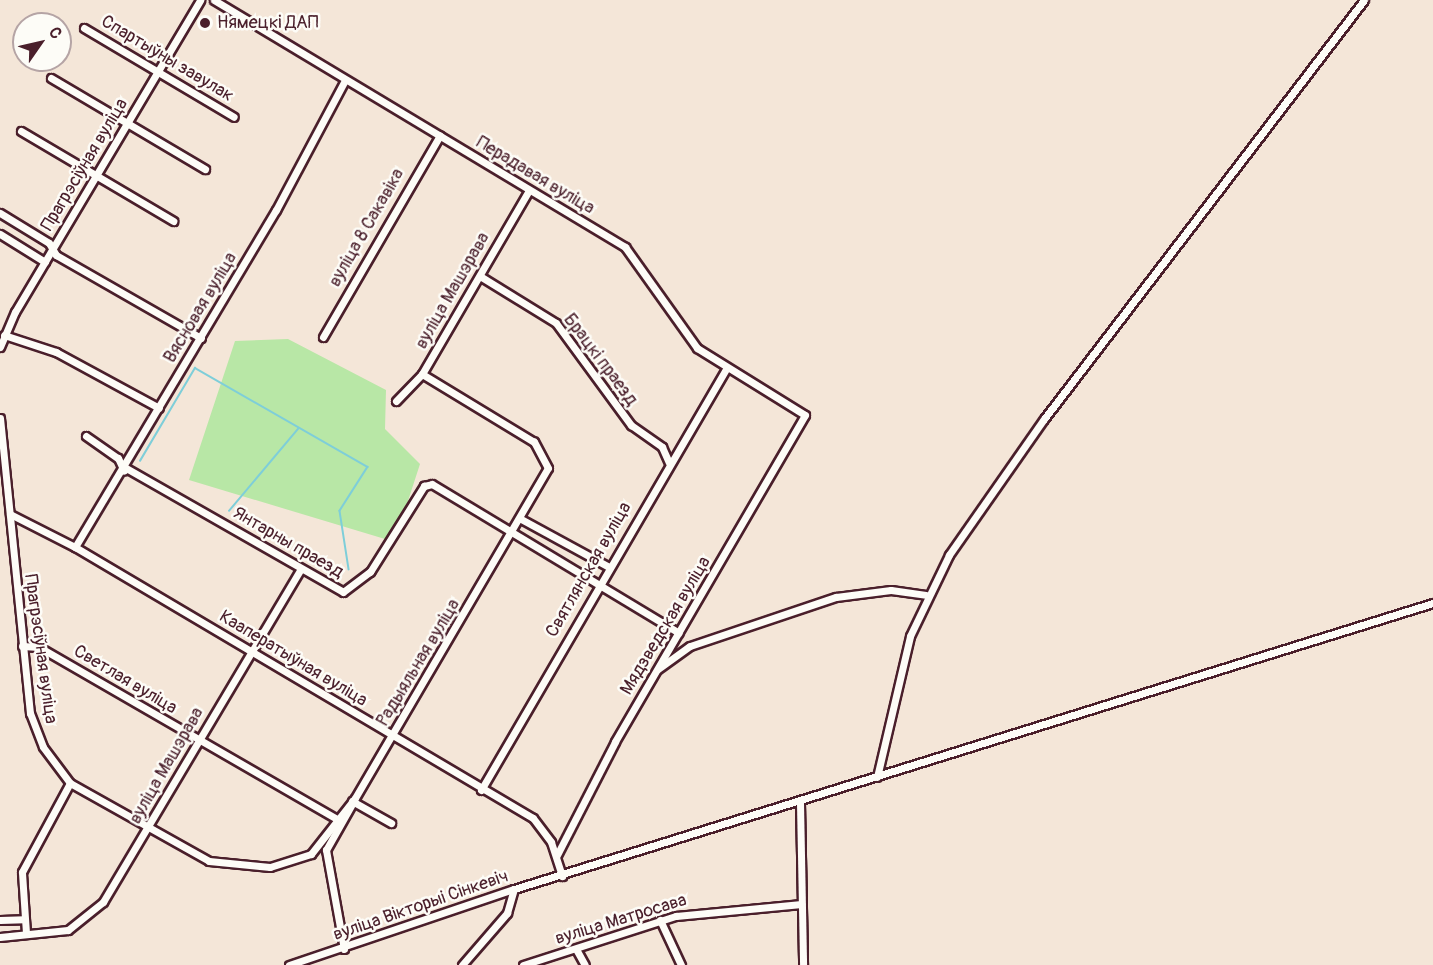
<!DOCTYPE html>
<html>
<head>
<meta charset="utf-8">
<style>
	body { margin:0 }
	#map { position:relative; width:1433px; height:965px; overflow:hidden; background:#f4e6d8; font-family:Pangolin,sans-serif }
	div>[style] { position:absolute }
	.green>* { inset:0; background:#b8e7a6 }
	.stream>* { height:1.5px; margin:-0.75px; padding:0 0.75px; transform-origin:0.75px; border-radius:0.75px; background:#7eced9 }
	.roads { filter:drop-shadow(2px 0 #4a1f2b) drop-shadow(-2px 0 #4a1f2b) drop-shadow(0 2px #4a1f2b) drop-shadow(0 -2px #4a1f2b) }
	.minor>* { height:7px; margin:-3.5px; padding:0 3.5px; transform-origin:3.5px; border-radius:3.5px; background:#fdfcf7 }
	.dots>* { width:16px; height:16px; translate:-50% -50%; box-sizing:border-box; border:3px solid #fdfcf7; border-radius:50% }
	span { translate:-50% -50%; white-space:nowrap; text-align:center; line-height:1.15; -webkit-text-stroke:5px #fdfcf7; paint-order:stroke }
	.poi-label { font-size:18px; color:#4a1f2b }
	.left { translate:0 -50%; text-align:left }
	.street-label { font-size:18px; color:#4a1f2b }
	.north { position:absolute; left:12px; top:12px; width:60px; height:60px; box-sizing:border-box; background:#fdfcf7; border:2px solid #b5a4a5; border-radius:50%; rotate:56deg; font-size:16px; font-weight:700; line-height:24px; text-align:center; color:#4a1f2b }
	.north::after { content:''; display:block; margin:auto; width:21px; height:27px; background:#4a1f2b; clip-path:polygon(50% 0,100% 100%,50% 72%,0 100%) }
</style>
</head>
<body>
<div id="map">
	<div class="green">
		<div style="clip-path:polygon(288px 339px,386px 390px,385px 429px,420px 464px,407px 504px,385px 539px,189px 480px,235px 341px)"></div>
	</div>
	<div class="stream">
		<div style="left:140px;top:461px;width:108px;rotate:-59.4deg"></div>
		<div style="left:195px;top:368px;width:199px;rotate:29.8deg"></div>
		<div style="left:368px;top:467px;width:52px;rotate:122.5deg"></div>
		<div style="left:340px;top:511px;width:59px;rotate:81.2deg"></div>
		<div style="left:229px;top:511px;width:107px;rotate:-49.9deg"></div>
	</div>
	<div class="roads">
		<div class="minor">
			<div style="left:214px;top:0;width:480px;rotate:31deg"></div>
			<div style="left:625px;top:247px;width:124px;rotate:54.5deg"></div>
			<div style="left:697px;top:348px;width:127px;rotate:31.8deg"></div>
			<div style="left:805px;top:415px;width:378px;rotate:120.2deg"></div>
			<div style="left:615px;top:742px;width:127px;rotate:117.2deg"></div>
			<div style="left:84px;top:28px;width:174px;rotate:30.7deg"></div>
			<div style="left:51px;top:78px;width:179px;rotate:30.6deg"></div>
			<div style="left:21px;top:131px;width:177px;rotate:30.6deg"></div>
			<div style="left:0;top:213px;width:57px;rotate:31.5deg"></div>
			<div style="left:49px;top:243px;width:14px;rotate:60deg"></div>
			<div style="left:56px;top:255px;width:167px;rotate:29.8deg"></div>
			<div style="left:0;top:234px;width:53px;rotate:31.9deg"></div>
			<div style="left:480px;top:276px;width:89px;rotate:31.7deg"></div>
			<div style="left:556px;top:323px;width:127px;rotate:53.7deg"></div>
			<div style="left:631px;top:425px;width:38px;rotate:35deg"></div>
			<div style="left:662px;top:447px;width:17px;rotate:66deg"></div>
			<div style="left:4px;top:335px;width:55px;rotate:18.1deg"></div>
			<div style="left:56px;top:352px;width:117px;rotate:28.5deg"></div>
			<div style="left:323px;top:337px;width:233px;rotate:-59.9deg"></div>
			<div style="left:0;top:347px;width:38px;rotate:-67deg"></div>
			<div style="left:15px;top:312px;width:363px;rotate:-59.3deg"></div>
			<div style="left:396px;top:401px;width:37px;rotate:-46deg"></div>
			<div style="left:422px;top:374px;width:213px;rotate:-59.8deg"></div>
			<div style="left:0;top:418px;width:297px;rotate:84.2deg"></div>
			<div style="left:30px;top:713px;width:36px;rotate:69deg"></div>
			<div style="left:43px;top:747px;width:45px;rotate:53.1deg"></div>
			<div style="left:70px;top:783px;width:159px;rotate:29.3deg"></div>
			<div style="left:209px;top:861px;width:61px;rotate:5.6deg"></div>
			<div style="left:270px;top:867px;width:43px;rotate:-17.6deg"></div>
			<div style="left:311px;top:854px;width:71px;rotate:-51.8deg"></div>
			<div style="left:355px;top:798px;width:382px;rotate:-59.7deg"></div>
			<div style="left:548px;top:468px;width:30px;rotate:-118deg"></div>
			<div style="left:534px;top:442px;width:131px;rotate:-148.7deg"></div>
			<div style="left:86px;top:436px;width:39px;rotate:35deg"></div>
			<div style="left:118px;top:458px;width:14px;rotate:65deg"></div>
			<div style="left:126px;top:468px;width:250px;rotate:29.7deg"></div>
			<div style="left:343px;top:592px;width:34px;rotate:-37deg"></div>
			<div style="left:370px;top:572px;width:102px;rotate:-57.9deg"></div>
			<div style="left:424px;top:486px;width:8px;rotate:-14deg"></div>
			<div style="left:432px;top:484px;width:288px;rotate:31.1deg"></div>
			<div style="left:10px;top:514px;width:73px;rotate:26.9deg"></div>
			<div style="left:75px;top:547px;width:532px;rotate:30.61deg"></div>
			<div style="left:533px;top:818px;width:30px;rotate:53deg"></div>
			<div style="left:551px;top:842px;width:36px;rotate:72deg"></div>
			<div style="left:521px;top:519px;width:100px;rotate:28.6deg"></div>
			<div style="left:75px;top:547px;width:392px;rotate:-59.2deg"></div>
			<div style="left:276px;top:210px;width:147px;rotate:-62deg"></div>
			<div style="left:22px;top:646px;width:17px;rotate:3deg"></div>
			<div style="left:39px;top:647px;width:342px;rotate:30deg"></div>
			<div style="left:658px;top:669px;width:39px;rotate:-36deg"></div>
			<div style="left:690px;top:646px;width:154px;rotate:-18.6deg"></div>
			<div style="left:836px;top:597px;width:55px;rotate:-7.3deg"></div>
			<div style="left:891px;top:590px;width:35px;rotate:8deg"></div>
			<div style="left:877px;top:777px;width:145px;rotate:-76.8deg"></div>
			<div style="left:910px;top:636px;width:90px;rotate:-64.3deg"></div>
			<div style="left:949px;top:555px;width:166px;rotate:-55.1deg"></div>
			<div style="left:1044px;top:419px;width:527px;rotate:-52.63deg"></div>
			<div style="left:481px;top:790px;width:488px;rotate:-59.8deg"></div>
			<div style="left:352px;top:801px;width:45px;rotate:29.4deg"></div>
			<div style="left:800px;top:803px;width:162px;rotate:88.9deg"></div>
			<div style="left:0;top:920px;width:24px;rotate:-2deg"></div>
			<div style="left:660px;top:920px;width:50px;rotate:65deg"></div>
			<div style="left:26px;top:933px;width:61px;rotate:-93.8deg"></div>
			<div style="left:22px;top:872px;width:101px;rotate:-61.7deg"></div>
			<div style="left:0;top:937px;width:68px;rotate:-5.9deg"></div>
			<div style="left:68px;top:930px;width:45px;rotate:-38.7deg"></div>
			<div style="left:103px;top:902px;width:387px;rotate:-59.3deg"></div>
			<div style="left:344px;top:949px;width:101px;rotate:-100.3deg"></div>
			<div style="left:326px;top:850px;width:53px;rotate:-60.5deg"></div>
			<div style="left:576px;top:949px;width:18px;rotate:61deg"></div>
			<div style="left:289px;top:965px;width:237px;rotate:-18.7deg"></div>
			<div style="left:514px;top:889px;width:962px;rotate:-17.29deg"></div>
			<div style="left:462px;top:965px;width:69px;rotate:-49.1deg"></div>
			<div style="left:507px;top:913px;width:25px;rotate:-74deg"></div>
			<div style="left:523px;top:965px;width:161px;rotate:-17.8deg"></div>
			<div style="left:676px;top:916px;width:126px;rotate:-5.5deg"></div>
		</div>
	</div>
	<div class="dots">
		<div style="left:205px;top:23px;background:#4a1f2b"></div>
	</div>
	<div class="poi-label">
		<span class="left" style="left:217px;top:23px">Нямецкі ДАП</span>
	</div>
	<div class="street-label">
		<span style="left:167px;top:59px;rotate:31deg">Спартыўны завулак</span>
		<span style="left:85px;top:165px;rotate:-59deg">Прагрэсіўная вуліца</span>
		<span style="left:535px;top:176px;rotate:31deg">Перадавая вуліца</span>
		<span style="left:367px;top:228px;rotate:-60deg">вуліца 8 Сакавіка</span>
		<span style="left:453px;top:291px;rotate:-60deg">вуліца Машэрава</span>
		<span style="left:201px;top:308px;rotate:-59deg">Вясновая вуліца</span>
		<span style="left:600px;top:360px;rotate:53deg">Брацкі праезд</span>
		<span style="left:288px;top:543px;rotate:30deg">Янтарны праезд</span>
		<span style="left:589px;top:570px;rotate:-60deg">Святлянская вуліца</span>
		<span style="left:666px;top:626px;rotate:-59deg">Мядзведская вуліца</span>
		<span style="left:40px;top:649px;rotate:82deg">Прагрэсіўная вуліца</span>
		<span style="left:293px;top:659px;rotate:31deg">Кааператыўная вуліца</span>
		<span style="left:419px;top:663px;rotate:-59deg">Радыяльная вуліца</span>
		<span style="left:125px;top:680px;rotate:31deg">Светлая вуліца</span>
		<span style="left:167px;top:766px;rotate:-60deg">вуліца Машэрава</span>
		<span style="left:421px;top:906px;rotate:-19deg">вуліца Вікторыі Сінкевіч</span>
		<span style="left:621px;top:920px;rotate:-17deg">вуліца Матросава</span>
	</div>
	<div class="north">С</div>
</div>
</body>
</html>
